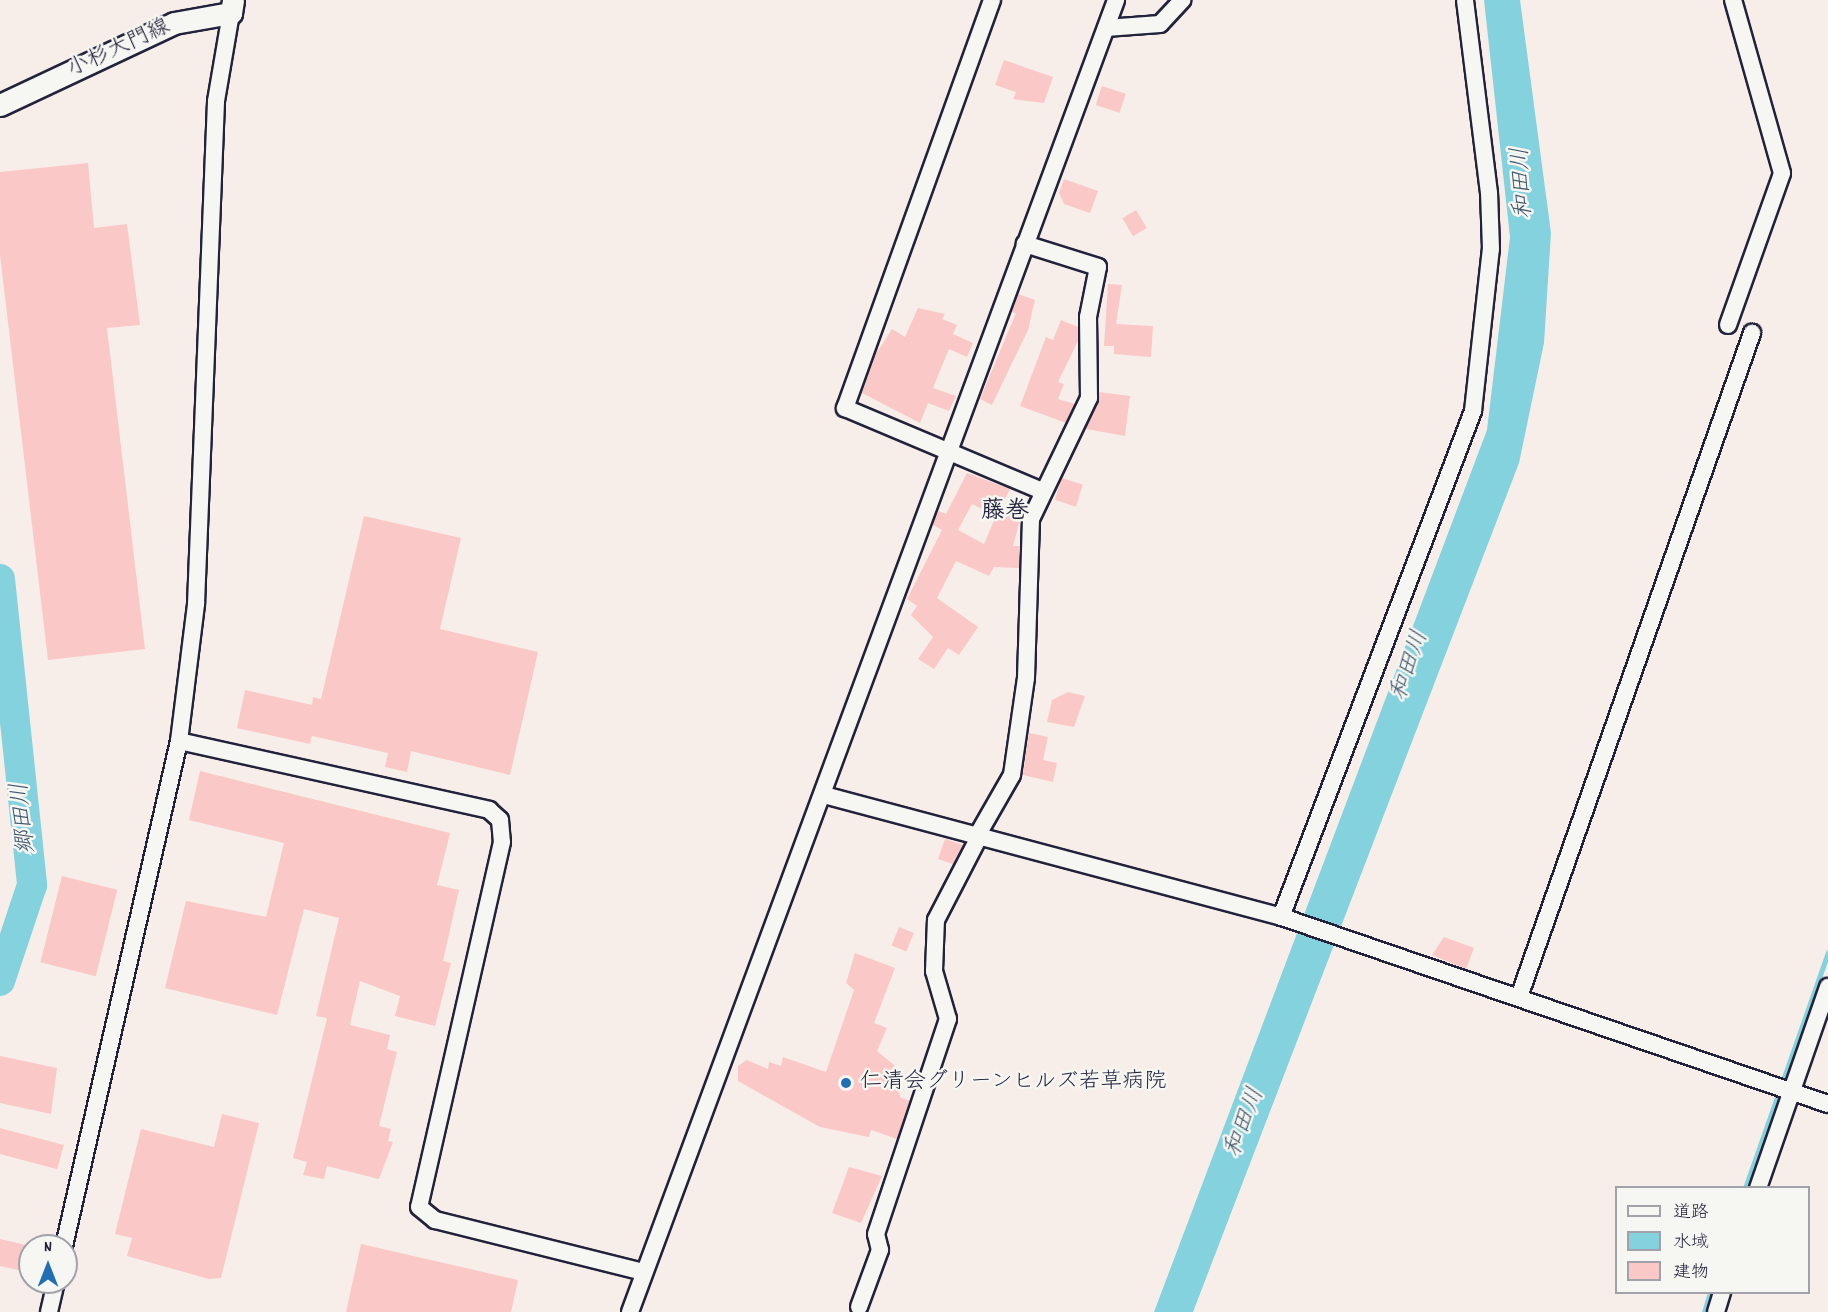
<!DOCTYPE html>
<html>
<head>
<meta charset="utf-8">
<style>
	body { margin:0 }
	#map { position:relative; width:1828px; height:1312px; overflow:hidden; background:#f7ede9; font-family:Dekko,"Klee One",sans-serif }
	div>[style] { position:absolute }
	.water>* { inset:0; background:#83d2de }
	.stream>* { height:5px; margin:-2.5px; padding:0 2.5px; transform-origin:2.5px; border-radius:2.5px; background:#83d2de }
	.river>* { height:30px; margin:-15px; padding:0 15px; transform-origin:15px; border-radius:15px; background:#83d2de }
	.building>* { inset:0; background:#fac9c7; transform-origin:0 0 }
	.roads { filter:drop-shadow(2px 0 #22223b) drop-shadow(-2px 0 #22223b) drop-shadow(0 2px #22223b) drop-shadow(0 -2px #22223b) }
	.minor>* { height:16px; margin:-8px; padding:0 8px; transform-origin:8px; border-radius:8px; background:#f6f6f2 }
	.major>* { height:21px; margin:-10.5px; padding:0 10.5px; transform-origin:10.5px; border-radius:10.5px; background:#f6f6f2 }
	.dots>* { width:16px; height:16px; translate:-50% -50%; box-sizing:border-box; border:3px solid #f6f6f2; border-radius:50% }
	span { translate:-50% -50%; white-space:nowrap; text-align:center; line-height:1.15; -webkit-text-stroke:5px #f6f6f2; paint-order:stroke }
	.street-label { font-size:22px; color:#22223b }
	.poi-label { font-size:22px; color:#22223b }
	.left { translate:0 -50%; text-align:left }
	.water-label { font-size:24px; color:#3f576c; font-style:italic }
	.neighbourhood-label { font-size:24px; color:#22223b; font-weight:700 }
	.legend { position:absolute; left:1615px; top:1186px; width:195px; height:108px; box-sizing:border-box; background:#f6f6f2; border:2px solid #a1a1a9; margin:0; padding:8px 10px; list-style:none; font-size:18px; color:#22223b }
	.legend li { display:flex; align-items:center; gap:12px; height:30px }
	.legend b { width:30px; border:2px solid #a1a1a9 }
	.north { position:absolute; left:18px; top:1234px; width:60px; height:60px; box-sizing:border-box; background:#f6f6f2; border:2px solid #a1a1a9; border-radius:50%; rotate:0deg; font-size:16px; font-weight:700; line-height:24px; text-align:center; color:#22223b }
	.north::after { content:''; display:block; margin:auto; width:21px; height:27px; background:#1f6fb2; clip-path:polygon(50% 0,100% 100%,50% 72%,0 100%) }
</style>
</head>
<body>
<div id="map">
	<div class="water">
		<div style="clip-path:polygon(1484px 0,1520px 0,1551px 233px,1544px 343px,1519px 463px,1193px 1312px,1154px 1312px,1487px 430px,1510px 237px)"></div>
	</div>
	<div class="stream">
		<div style="left:1745px;top:1188px;width:250px;rotate:-70.6deg"></div>
		<div style="left:1704px;top:1312px;width:21px;rotate:-73deg"></div>
	</div>
	<div class="river">
		<div style="left:0;top:579px;width:308px;rotate:84deg"></div>
		<div style="left:32px;top:885px;width:101px;rotate:108.4deg"></div>
	</div>
	<div class="building">
		<div style="clip-path:polygon(1004px 60px,1053px 77px,1044px 103px,1013px 99px,1016px 92px,995px 85px)"></div>
		<div style="left:1102px;top:86px;width:25px;height:20px;rotate:18deg"></div>
		<div style="clip-path:polygon(88px 163px,94px 228px,127px 224px,140px 325px,107px 328px,145px 649px,48px 660px,0 255px,0 172px)"></div>
		<div style="clip-path:polygon(1064px 179px,1098px 191px,1090px 213px,1064px 204px,1059px 193px)"></div>
		<div style="left:1136px;top:210px;width:21px;height:16px;rotate:59deg"></div>
		<div style="clip-path:polygon(1108px 284px,1122px 285px,1116px 324px,1153px 326px,1151px 357px,1114px 354px,1114px 346px,1104px 346px)"></div>
		<div style="clip-path:polygon(1018px 294px,1035px 300px,1028px 330px,992px 405px,980px 399px,1016px 313px,1012px 312px)"></div>
		<div style="clip-path:polygon(918px 308px,945px 314px,942px 319px,957px 325px,953px 334px,973px 343px,967px 357px,949px 349px,933px 388px,956px 396px,949px 411px,928px 403px,920px 423px,862px 393px,876px 354px,892px 329px,905px 337px)"></div>
		<div style="clip-path:polygon(1061px 320px,1078px 327px,1078px 341px,1058px 382px,1064px 384px,1058px 399px,1075px 404px,1066px 423px,1020px 406px,1046px 337px,1053px 340px)"></div>
		<div style="clip-path:polygon(1099px 392px,1130px 396px,1125px 436px,1086px 429px)"></div>
		<div style="clip-path:polygon(evenodd,967px 473px,1010px 489px,999px 511px,1020px 520px,1013px 546px,1020px 546px,1019px 568px,994px 567px,989px 576px,956px 561px,937px 598px,978px 627px,959px 655px,948px 648px,934px 669px,918px 659px,933px 637px,911px 615px,917px 606px,907px 599px,942px 530px,933px 525px,935px 518px,939px 511px,946px 514px,967px 473px,972px 504px,996px 516px,984px 544px,958px 530px,972px 504px)"></div>
		<div style="left:1062px;top:478px;width:22px;height:23px;rotate:18deg"></div>
		<div style="clip-path:polygon(364px 516px,461px 538px,440px 629px,538px 652px,510px 775px,411px 751px,407px 772px,385px 767px,388px 753px,312px 736px,310px 744px,237px 728px,245px 690px,312px 705px,313px 697px,321px 699px)"></div>
		<div style="clip-path:polygon(1068px 692px,1085px 696px,1074px 727px,1047px 722px,1052px 700px)"></div>
		<div style="clip-path:polygon(1029px 733px,1048px 737px,1043px 760px,1057px 763px,1053px 782px,1023px 775px)"></div>
		<div style="clip-path:polygon(200px 771px,450px 833px,437px 885px,459px 890px,443px 961px,451px 963px,435px 1026px,395px 1016px,400px 996px,360px 981px,350px 1025px,390px 1035px,387px 1049px,397px 1052px,379px 1126px,391px 1129px,388px 1141px,393px 1142px,379px 1179px,327px 1166px,324px 1179px,303px 1175px,307px 1162px,293px 1158px,327px 1018px,316px 1016px,339px 918px,304px 909px,277px 1015px,165px 988px,186px 901px,266px 917px,284px 843px,189px 820px)"></div>
		<div style="clip-path:polygon(945px 839px,963px 845px,953px 864px,938px 859px)"></div>
		<div style="left:62px;top:876px;width:57px;height:89px;rotate:14deg"></div>
		<div style="left:899px;top:927px;width:16px;height:20px;rotate:22deg"></div>
		<div style="clip-path:polygon(1444px 937px,1474px 948px,1466px 969px,1432px 955px)"></div>
		<div style="clip-path:polygon(855px 953px,895px 968px,874px 1023px,887px 1028px,877px 1051px,894px 1065px,900px 1097px,910px 1101px,897px 1139px,871px 1130px,869px 1137px,820px 1127px,738px 1081px,738px 1066px,747px 1060px,768px 1069px,769px 1062px,781px 1066px,783px 1057px,826px 1072px,854px 990px,846px 983px)"></div>
		<div style="clip-path:polygon(0 1056px,57px 1068px,51px 1114px,0 1103px)"></div>
		<div style="clip-path:polygon(222px 1114px,259px 1123px,221px 1278px,209px 1279px,127px 1256px,132px 1238px,115px 1234px,141px 1129px,214px 1147px)"></div>
		<div style="left:0;top:1128px;width:66px;height:25px;rotate:15deg"></div>
		<div style="clip-path:polygon(849px 1167px,882px 1176px,861px 1223px,832px 1213px)"></div>
		<div style="clip-path:polygon(0 1239px,30px 1246px,27px 1272px,0 1266px)"></div>
		<div style="clip-path:polygon(361px 1244px,518px 1280px,511px 1312px,346px 1312px)"></div>
	</div>
	<div class="roads">
		<div class="minor">
			<div style="left:992px;top:0;width:434px;rotate:109.8deg"></div>
			<div style="left:845px;top:408px;width:214px;rotate:22.8deg"></div>
			<div style="left:1106px;top:28px;width:54px;rotate:-4.2deg"></div>
			<div style="left:1160px;top:24px;width:33px;rotate:-47deg"></div>
			<div style="left:1728px;top:325px;width:161px;rotate:-70.4deg"></div>
			<div style="left:1782px;top:173px;width:180px;rotate:-105.8deg"></div>
			<div style="left:179px;top:741px;width:318px;rotate:12.5deg"></div>
			<div style="left:489px;top:810px;width:15px;rotate:42deg"></div>
			<div style="left:500px;top:820px;width:22px;rotate:85deg"></div>
			<div style="left:502px;top:842px;width:374px;rotate:102.8deg"></div>
			<div style="left:419px;top:1207px;width:21px;rotate:39deg"></div>
			<div style="left:435px;top:1220px;width:215px;rotate:14deg"></div>
			<div style="left:824px;top:795px;width:477px;rotate:14.9deg"></div>
			<div style="left:1285px;top:918px;width:574px;rotate:18.91deg"></div>
			<div style="left:977px;top:836px;width:70px;rotate:-60.2deg"></div>
			<div style="left:1012px;top:775px;width:98px;rotate:-81.8deg"></div>
			<div style="left:1026px;top:678px;width:159px;rotate:-88.2deg"></div>
			<div style="left:1031px;top:519px;width:134px;rotate:-64.4deg"></div>
			<div style="left:1089px;top:398px;width:81px;rotate:-90.7deg"></div>
			<div style="left:1088px;top:317px;width:51px;rotate:-78.7deg"></div>
			<div style="left:1098px;top:267px;width:77px;rotate:-162.5deg"></div>
			<div style="left:1281px;top:917px;width:541px;rotate:-69.22deg"></div>
			<div style="left:1473px;top:411px;width:163px;rotate:-83.7deg"></div>
			<div style="left:1491px;top:249px;width:56px;rotate:-92deg"></div>
			<div style="left:1489px;top:193px;width:194px;rotate:-97.1deg"></div>
			<div style="left:1519px;top:997px;width:704px;rotate:-70.66deg"></div>
			<div style="left:1758px;top:1188px;width:213px;rotate:-70.8deg"></div>
			<div style="left:64px;top:1246px;width:518px;rotate:-77.17deg"></div>
			<div style="left:179px;top:741px;width:138px;rotate:-82.9deg"></div>
			<div style="left:196px;top:604px;width:503px;rotate:-87.72deg"></div>
			<div style="left:216px;top:101px;width:89px;rotate:-80.3deg"></div>
			<div style="left:859px;top:1307px;width:61px;rotate:-69.8deg"></div>
			<div style="left:880px;top:1250px;width:16px;rotate:-104deg"></div>
			<div style="left:876px;top:1234px;width:227px;rotate:-71.5deg"></div>
			<div style="left:948px;top:1019px;width:50px;rotate:-106.3deg"></div>
			<div style="left:934px;top:971px;width:51px;rotate:-87.8deg"></div>
			<div style="left:936px;top:920px;width:93px;rotate:-62.6deg"></div>
			<div style="left:49px;top:1312px;width:31px;rotate:-77deg"></div>
			<div style="left:630px;top:1312px;width:1399px;rotate:-69.67deg"></div>
			<div style="left:1716px;top:1312px;width:21px;rotate:-73deg"></div>
		</div>
		<div class="major">
			<div style="left:0;top:105px;width:192px;rotate:-25.2deg"></div>
			<div style="left:174px;top:23px;width:58px;rotate:-10deg"></div>
			<div style="left:231px;top:13px;width:13px;rotate:-81deg"></div>
		</div>
	</div>
	<div class="dots">
		<div style="left:846px;top:1083px;background:#1f6fb2"></div>
	</div>
	<div class="street-label">
		<span style="left:119px;top:49px;rotate:-25deg">小杉大門線</span>
	</div>
	<div class="poi-label">
		<span class="left" style="left:860px;top:1083px">仁清会グリーンヒルズ若草病院</span>
	</div>
	<div class="water-label">
		<span style="left:1524px;top:183px;rotate:-93deg">和田川</span>
		<span style="left:1411px;top:666px;rotate:-71deg">和田川</span>
		<span style="left:25px;top:818px;rotate:-96deg">郷田川</span>
		<span style="left:1246px;top:1123px;rotate:-69deg">和田川</span>
	</div>
	<div class="neighbourhood-label">
		<span style="left:1005px;top:513px">藤巻</span>
	</div>
	<ul class="legend">
	<li><b style="height:8px;background:#f6f6f2"></b>道路</li>
	<li><b style="height:16px;background:#83d2de"></b>水域</li>
	<li><b style="height:16px;background:#fac9c7"></b>建物</li>
	</ul>
	<div class="north">N</div>
</div>
</body>
</html>
